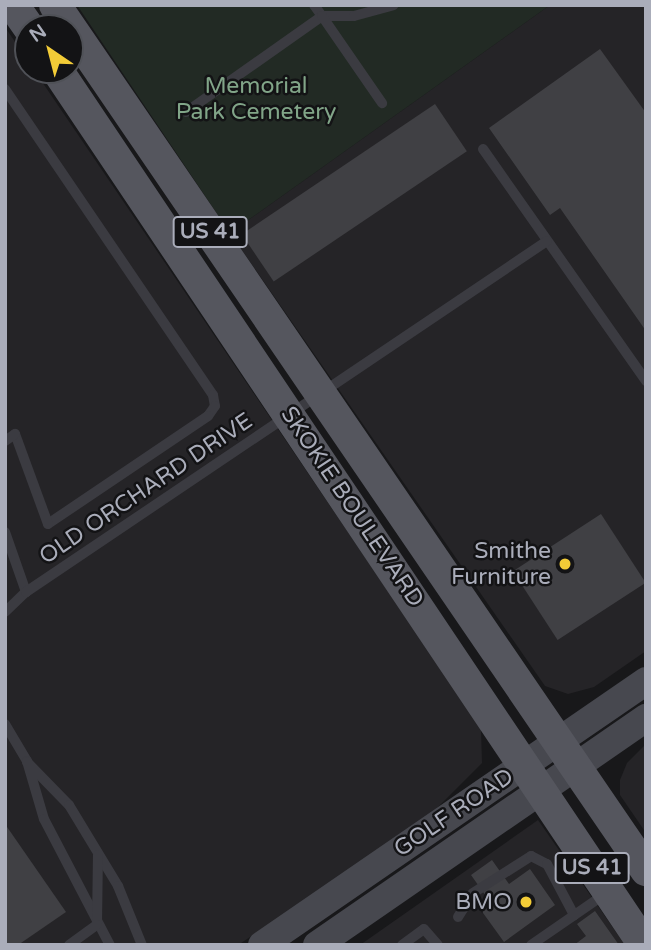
<!DOCTYPE html>
<html>
<head>
<meta charset="utf-8">
<style>
	body { margin:0 }
	#map { position:relative; width:651px; height:950px; overflow:hidden; background:#18181a; font-family:"Varela Round",sans-serif }
	div>[style] { position:absolute }
	.built>* { inset:0; background:#252427 }
	.green>* { inset:0; background:#222a24 }
	.building>* { inset:0; background:#404044; transform-origin:0 0 }
	.lane>* { height:10px; margin:-5px; padding:0 5px; transform-origin:5px; border-radius:5px; background:#3b3b41 }
	.secondary>* { height:28px; margin:-14px; padding:0 14px; transform-origin:14px; border-radius:14px; background:#47484f }
	.primary>* { height:32px; margin:-16px; padding:0 16px; transform-origin:16px; border-radius:16px; background:#55565e }
	.dots>* { width:19px; height:19px; translate:-50% -50%; box-sizing:border-box; border:4px solid #131315; border-radius:50% }
	span { translate:-50% -50%; white-space:nowrap; text-align:center; line-height:1.15; -webkit-text-stroke:5px #131315; paint-order:stroke }
	.shield-label span { padding:2px 5px; background:#131315; border:2px solid; border-radius:5px; -webkit-text-stroke-width:0 }
	.shield-label { font-size:21px; color:#aaadba; font-weight:700 }
	.park-label { font-size:23px; color:#81a588 }
	.street-label { font-size:23px; color:#aaadba }
	.poi-label { font-size:23px; color:#aaadba }
	.right { translate:-100% -50%; text-align:right }
	.frame { position:absolute; inset:0; border:7px solid #aaadba; pointer-events:none }
	.north { position:absolute; left:14px; top:14px; width:70px; height:70px; box-sizing:border-box; background:#131315; border:2px solid #4f5157; border-radius:50%; rotate:325deg; font-size:19px; font-weight:700; line-height:28px; text-align:center; color:#aaadba }
	.north::after { content:''; display:block; margin:auto; width:24px; height:32px; background:#f3cc37; clip-path:polygon(50% 0,100% 100%,50% 72%,0 100%) }
</style>
</head>
<body>
<div id="map">
	<div class="built">
		<div style="clip-path:polygon(550px 5px,646px 5px,646px 651px,594px 687px,568px 694px,545px 686px,230px 233px)"></div>
		<div style="clip-path:polygon(5px 27px,28px 61px,28px 70px,34px 70px,481px 728px,482px 763px,424px 821px,238px 945px,5px 945px)"></div>
		<div style="clip-path:polygon(646px 744px,646px 833px,620px 795px,620px 780px,627px 763px)"></div>
		<div style="clip-path:polygon(538px 820px,625px 945px,360px 945px)"></div>
	</div>
	<div class="green">
		<div style="clip-path:polygon(77px 5px,550px 5px,230px 233px)"></div>
	</div>
	<div class="building">
		<div style="clip-path:polygon(600px 49px,646px 113px,646px 331px,560px 208px,550px 215px,489px 128px)"></div>
		<div style="left:435px;top:104px;width:57px;height:233px;rotate:56deg"></div>
		<div style="left:601px;top:514px;width:82px;height:105px;rotate:57deg"></div>
		<div style="clip-path:polygon(5px 824px,66px 912px,18px 945px,5px 945px)"></div>
		<div style="clip-path:polygon(492px 860px,509px 884px,530px 869px,555px 905px,504px 942px,478px 906px,488px 899px,471px 875px)"></div>
		<div style="clip-path:polygon(595px 911px,619px 945px,574px 945px,586px 936px,577px 924px)"></div>
	</div>
	<div class="lane">
		<div style="left:314px;top:5px;width:14px;rotate:54deg"></div>
		<div style="left:322px;top:16px;width:32px"></div>
		<div style="left:354px;top:16px;width:41px;rotate:-15.4deg"></div>
		<div style="left:5px;top:89px;width:370px;rotate:55.8deg"></div>
		<div style="left:213px;top:395px;width:11px;rotate:80deg"></div>
		<div style="left:215px;top:406px;width:12px;rotate:125deg"></div>
		<div style="left:208px;top:416px;width:193px;rotate:146deg"></div>
		<div style="left:48px;top:524px;width:96px;rotate:-110.1deg"></div>
		<div style="left:15px;top:434px;width:12px;rotate:145deg"></div>
		<div style="left:186px;top:112px;width:166px;rotate:-35.2deg"></div>
		<div style="left:322px;top:16px;width:106px;rotate:55.4deg"></div>
		<div style="left:483px;top:149px;width:284px;rotate:54.9deg"></div>
		<div style="left:5px;top:532px;width:64px;rotate:70.7deg"></div>
		<div style="left:5px;top:612px;width:29px;rotate:-44deg"></div>
		<div style="left:26px;top:592px;width:628px;rotate:-33.97deg"></div>
		<div style="left:5px;top:724px;width:43px;rotate:59.3deg"></div>
		<div style="left:27px;top:761px;width:60px;rotate:73.7deg"></div>
		<div style="left:44px;top:819px;width:142px;rotate:62.4deg"></div>
		<div style="left:27px;top:762px;width:60px;rotate:45.7deg"></div>
		<div style="left:69px;top:805px;width:95px;rotate:58.8deg"></div>
		<div style="left:118px;top:886px;width:64px;rotate:67.9deg"></div>
		<div style="left:458px;top:917px;width:28px;rotate:-58deg"></div>
		<div style="left:473px;top:893px;width:69px;rotate:-32.5deg"></div>
		<div style="left:531px;top:856px;width:18px;rotate:27deg"></div>
		<div style="left:547px;top:864px;width:58px;rotate:62.1deg"></div>
		<div style="left:97px;top:924px;width:69px;rotate:-89.2deg"></div>
		<div style="left:69px;top:945px;width:34px;rotate:-36deg"></div>
		<div style="left:402px;top:945px;width:27px;rotate:-36deg"></div>
		<div style="left:424px;top:929px;width:21px;rotate:49deg"></div>
		<div style="left:531px;top:945px;width:90px;rotate:-34.6deg"></div>
	</div>
	<div class="secondary">
		<div style="left:262px;top:945px;width:466px;rotate:-34.5deg"></div>
		<div style="left:317px;top:945px;width:400px;rotate:-34.6deg"></div>
	</div>
	<div class="primary">
		<div style="left:13px;top:5px;width:28px;rotate:55deg"></div>
		<div style="left:55px;top:5px;width:1048px;rotate:55.66deg"></div>
		<div style="left:57px;top:70px;width:1054px;rotate:56.14deg"></div>
	</div>
	<div class="dots">
		<div style="left:565px;top:564px;background:#f3cc37"></div>
		<div style="left:526px;top:902px;background:#f3cc37"></div>
	</div>
	<div class="shield-label">
		<span style="left:210px;top:232px">US 41</span>
		<span style="left:592px;top:868px">US 41</span>
	</div>
	<div class="park-label">
		<span style="left:256px;top:99px">Memorial<br>Park Cemetery</span>
	</div>
	<div class="street-label">
		<span style="left:146px;top:489px;rotate:-34deg">OLD ORCHARD DRIVE</span>
		<span style="left:352px;top:507px;rotate:56deg">SKOKIE BOULEVARD</span>
		<span style="left:454px;top:813px;rotate:-34deg">GOLF ROAD</span>
	</div>
	<div class="poi-label">
		<span class="right" style="left:551px;top:564px">Smithe<br>Furniture</span>
		<span class="right" style="left:512px;top:902px">BMO</span>
	</div>
	<div class="frame"></div>
	<div class="north">N</div>
</div>
</body>
</html>
